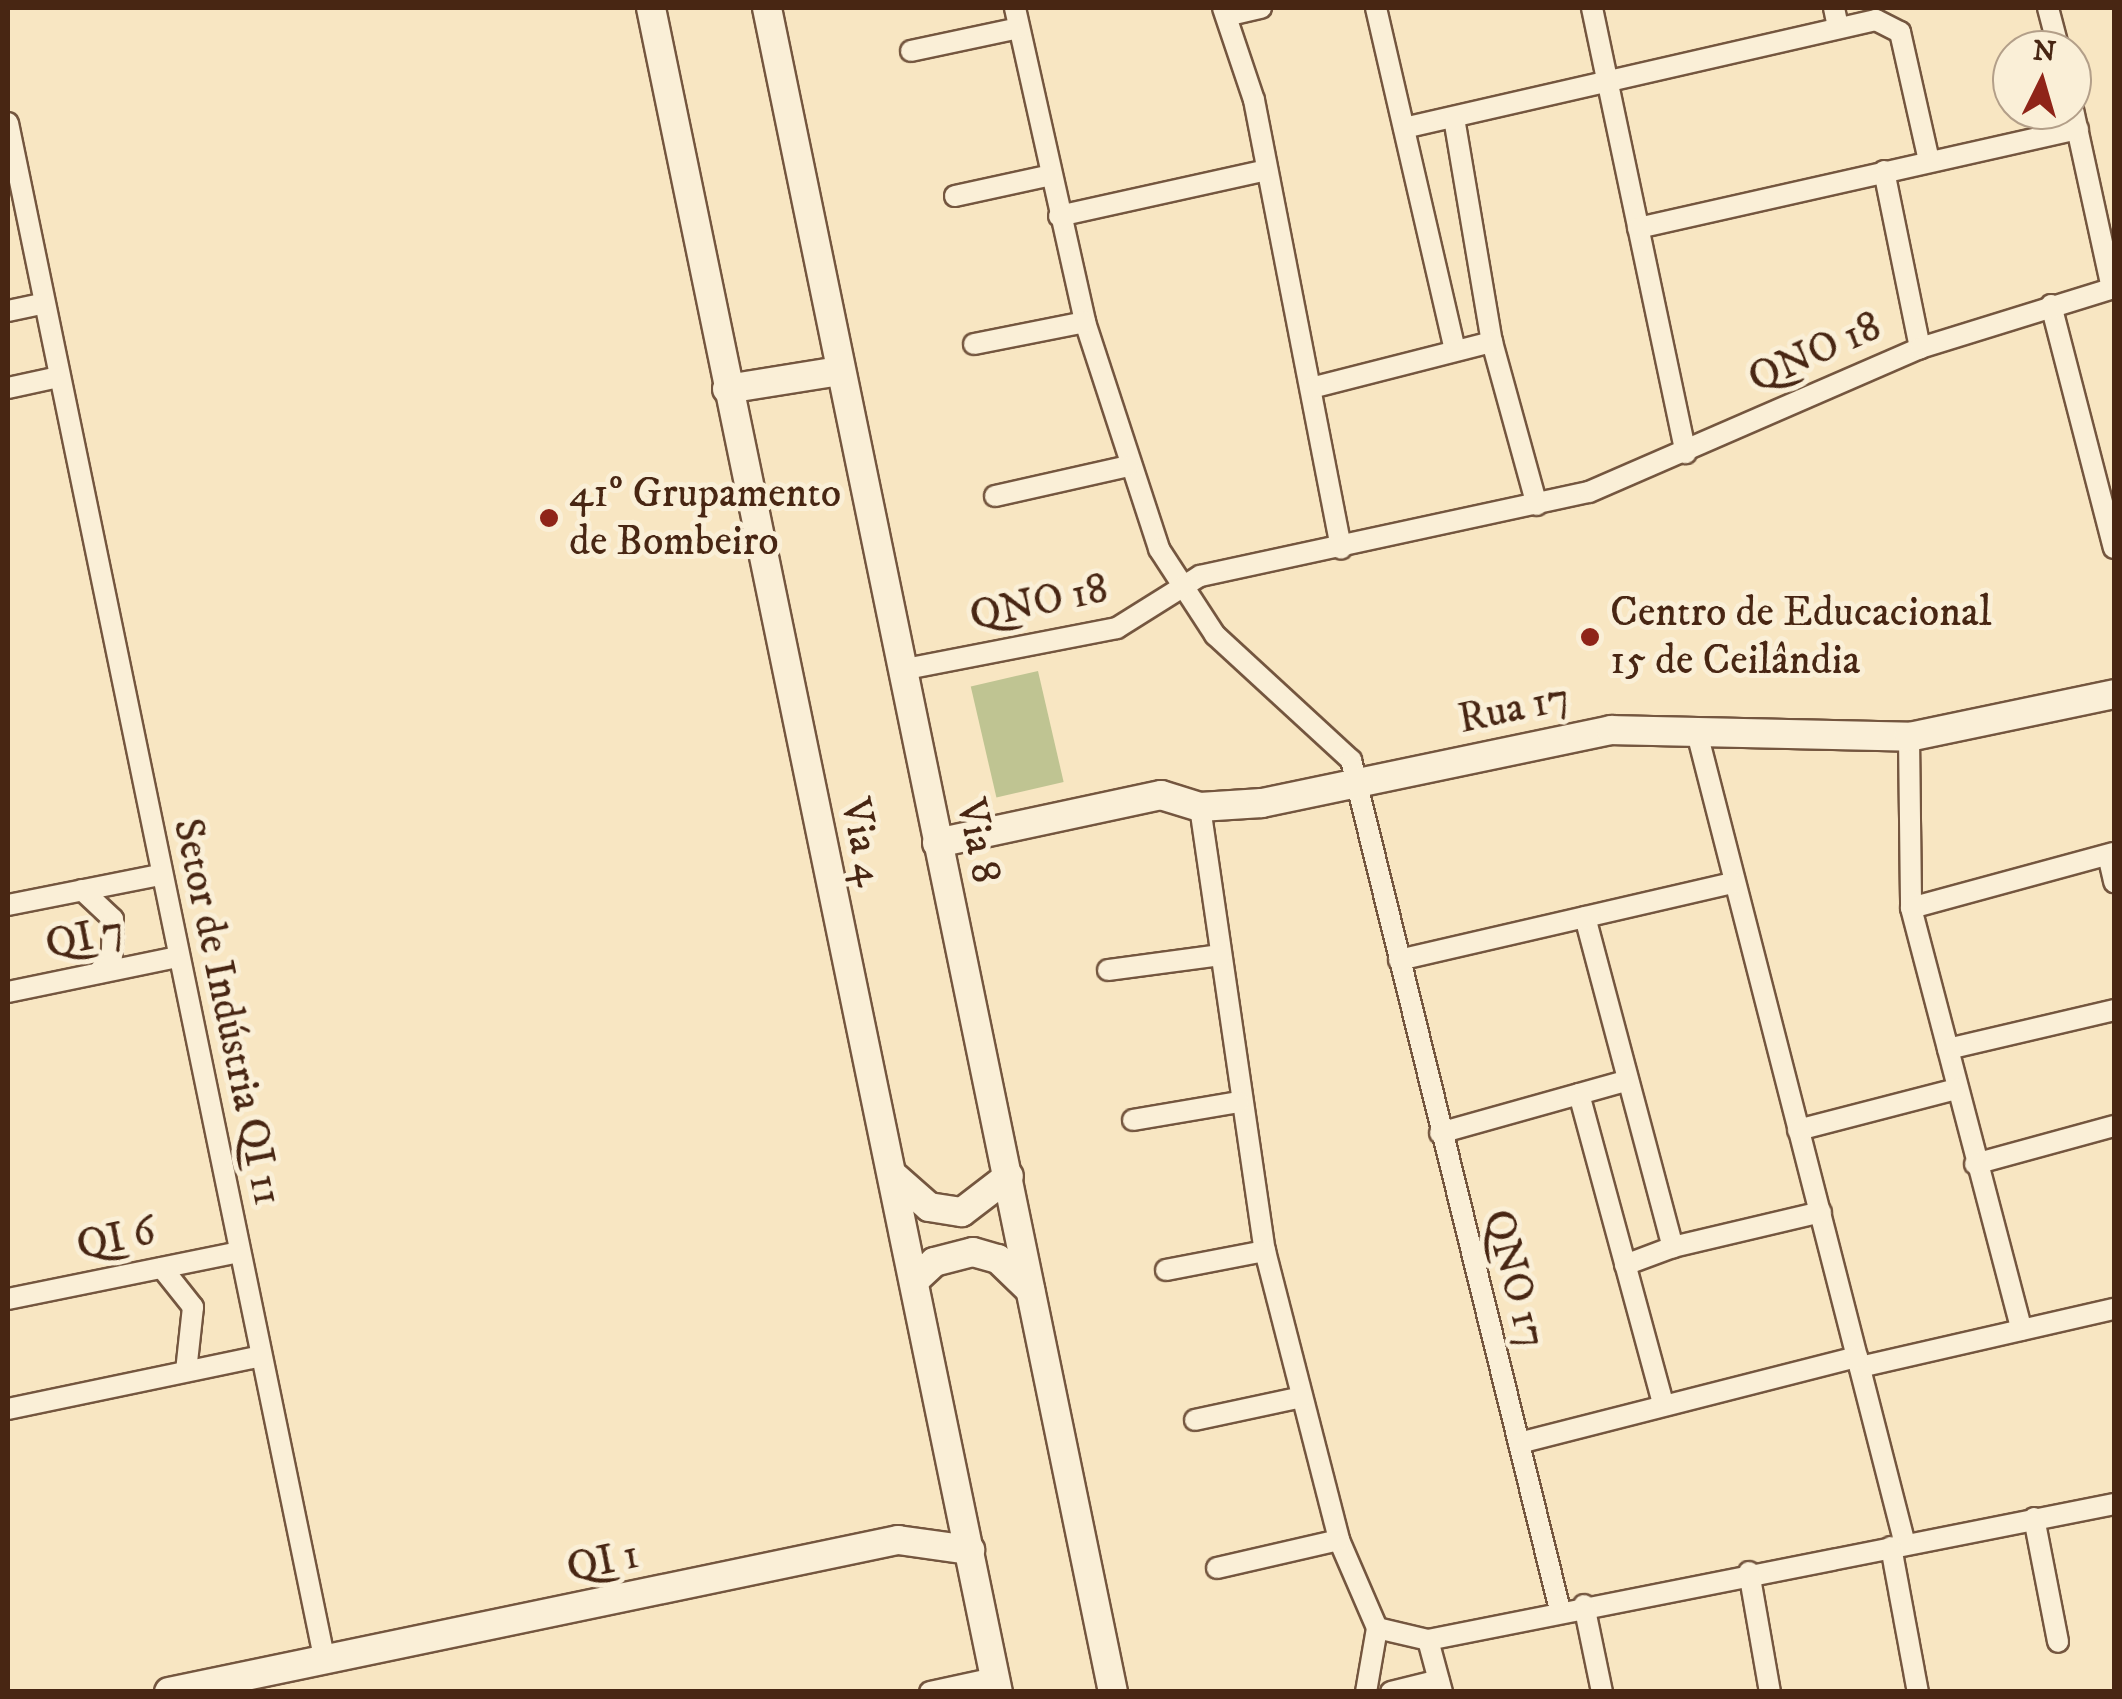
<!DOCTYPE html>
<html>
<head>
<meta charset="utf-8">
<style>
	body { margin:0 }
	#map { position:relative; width:2122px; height:1699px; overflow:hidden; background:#f8e6c2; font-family:"IM FELL DW Pica",serif }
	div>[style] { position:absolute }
	.green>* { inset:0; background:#bfc492; transform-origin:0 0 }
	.roads { filter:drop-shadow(2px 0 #74563f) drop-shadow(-2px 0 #74563f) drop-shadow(0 2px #74563f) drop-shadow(0 -2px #74563f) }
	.street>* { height:20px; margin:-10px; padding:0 10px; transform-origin:10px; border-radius:10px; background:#faefd7 }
	.secondary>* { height:28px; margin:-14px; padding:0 14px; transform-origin:14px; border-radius:14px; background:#faefd7 }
	.dots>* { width:28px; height:28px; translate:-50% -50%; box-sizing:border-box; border:5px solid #faefd7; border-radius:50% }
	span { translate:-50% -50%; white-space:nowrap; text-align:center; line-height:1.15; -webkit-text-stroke:10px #faefd7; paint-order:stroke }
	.street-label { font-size:42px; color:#482613 }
	.poi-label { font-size:42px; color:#482613 }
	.left { translate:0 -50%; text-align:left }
	.frame { position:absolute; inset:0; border:10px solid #482613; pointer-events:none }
	.north { position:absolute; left:1992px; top:30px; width:100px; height:100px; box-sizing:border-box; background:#faefd7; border:2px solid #b39f89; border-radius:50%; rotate:5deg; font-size:28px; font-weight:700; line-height:40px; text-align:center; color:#482613 }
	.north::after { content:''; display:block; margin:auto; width:35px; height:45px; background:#8f2418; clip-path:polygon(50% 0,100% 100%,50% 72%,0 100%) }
</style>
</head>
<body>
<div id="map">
	<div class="green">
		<div style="left:1038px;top:671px;width:114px;height:69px;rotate:77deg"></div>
	</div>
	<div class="roads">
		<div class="street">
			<div style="left:1015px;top:8px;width:322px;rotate:77.4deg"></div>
			<div style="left:1085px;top:322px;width:239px;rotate:71.9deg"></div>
			<div style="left:1159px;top:549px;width:103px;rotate:56.9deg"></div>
			<div style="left:1215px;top:635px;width:185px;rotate:42.6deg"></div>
			<div style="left:1351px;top:760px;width:875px;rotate:76.19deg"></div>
			<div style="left:1223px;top:8px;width:97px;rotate:71.4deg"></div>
			<div style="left:1254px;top:100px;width:457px;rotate:79deg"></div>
			<div style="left:1376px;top:8px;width:351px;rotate:77deg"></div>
			<div style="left:1592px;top:8px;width:455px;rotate:78.1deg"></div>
			<div style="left:1834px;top:8px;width:19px;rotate:78deg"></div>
			<div style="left:2048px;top:8px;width:43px;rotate:75.3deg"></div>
			<div style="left:1230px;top:15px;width:32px;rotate:-13deg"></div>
			<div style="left:911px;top:51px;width:110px;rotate:-12deg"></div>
			<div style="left:2072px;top:105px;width:187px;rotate:77.7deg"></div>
			<div style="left:1454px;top:118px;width:227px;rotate:80.4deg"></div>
			<div style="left:1492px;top:342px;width:169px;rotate:74.6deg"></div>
			<div style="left:8px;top:123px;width:1571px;rotate:78.36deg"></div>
			<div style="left:1404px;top:128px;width:484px;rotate:-12.9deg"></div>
			<div style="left:1876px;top:20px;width:27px;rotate:27deg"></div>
			<div style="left:1900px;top:32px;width:132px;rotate:77.3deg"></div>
			<div style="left:1884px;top:171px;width:181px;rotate:78.5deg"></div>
			<div style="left:955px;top:196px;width:94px;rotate:-12.3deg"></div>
			<div style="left:1059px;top:216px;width:213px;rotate:-12.5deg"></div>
			<div style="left:1638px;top:228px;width:451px;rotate:-12.7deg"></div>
			<div style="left:2051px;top:305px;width:251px;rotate:75.5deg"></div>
			<div style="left:8px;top:311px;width:35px;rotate:-12deg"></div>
			<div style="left:974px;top:344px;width:113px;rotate:-11.2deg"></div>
			<div style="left:8px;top:388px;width:47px;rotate:-12.3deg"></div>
			<div style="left:1311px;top:388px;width:187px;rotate:-14.3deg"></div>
			<div style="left:995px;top:496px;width:136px;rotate:-12.7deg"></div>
			<div style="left:901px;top:670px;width:220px;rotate:-11deg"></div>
			<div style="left:1117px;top:628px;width:98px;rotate:-32.1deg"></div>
			<div style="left:1200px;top:576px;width:398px;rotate:-12.2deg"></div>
			<div style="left:1589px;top:492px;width:361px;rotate:-23.5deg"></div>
			<div style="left:1920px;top:348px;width:203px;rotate:-17.2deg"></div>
			<div style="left:1696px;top:729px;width:841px;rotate:75.62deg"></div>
			<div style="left:1909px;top:737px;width:171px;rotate:89.3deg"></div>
			<div style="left:1911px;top:908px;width:436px;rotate:75.3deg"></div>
			<div style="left:1200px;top:807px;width:449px;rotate:81.7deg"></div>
			<div style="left:1265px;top:1251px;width:298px;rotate:75.6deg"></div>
			<div style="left:1339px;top:1540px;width:96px;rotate:66.6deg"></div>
			<div style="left:1377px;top:1628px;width:52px;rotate:13.2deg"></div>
			<div style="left:1428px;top:1640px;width:699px;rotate:-11.21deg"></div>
			<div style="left:2108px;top:855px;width:28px;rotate:77deg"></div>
			<div style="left:82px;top:890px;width:42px;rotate:43.1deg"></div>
			<div style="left:113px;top:919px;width:37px;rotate:92deg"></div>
			<div style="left:112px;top:956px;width:22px;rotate:129deg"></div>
			<div style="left:8px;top:905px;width:155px;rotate:-11.2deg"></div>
			<div style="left:1911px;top:908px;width:210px;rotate:-15.2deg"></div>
			<div style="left:1585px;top:917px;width:342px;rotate:75.1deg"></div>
			<div style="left:1673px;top:1247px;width:152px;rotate:-13.3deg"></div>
			<div style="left:1399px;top:960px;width:342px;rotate:-13deg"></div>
			<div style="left:1108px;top:970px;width:113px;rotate:-7.6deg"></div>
			<div style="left:8px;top:992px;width:173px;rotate:-11.7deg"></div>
			<div style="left:1948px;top:1049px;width:171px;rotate:-13.2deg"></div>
			<div style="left:1579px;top:1094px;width:320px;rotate:74.8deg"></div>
			<div style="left:1133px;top:1120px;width:107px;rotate:-9.7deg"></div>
			<div style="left:1798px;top:1130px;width:164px;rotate:-14.5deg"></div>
			<div style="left:1440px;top:1133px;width:195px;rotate:-15.7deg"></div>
			<div style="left:1975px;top:1164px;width:144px;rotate:-15.3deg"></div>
			<div style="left:1625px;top:1265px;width:51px;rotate:-20.6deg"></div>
			<div style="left:162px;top:1268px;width:50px;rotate:51.5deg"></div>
			<div style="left:193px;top:1307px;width:64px;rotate:96.2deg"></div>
			<div style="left:1166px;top:1270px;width:101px;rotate:-10.9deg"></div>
			<div style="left:8px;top:1299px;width:236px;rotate:-11.5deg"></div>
			<div style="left:1860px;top:1367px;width:261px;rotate:-12.9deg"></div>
			<div style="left:8px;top:1409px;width:258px;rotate:-11.8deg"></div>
			<div style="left:1195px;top:1420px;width:109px;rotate:-12.1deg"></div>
			<div style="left:1519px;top:1443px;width:349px;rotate:-14.3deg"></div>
			<div style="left:2034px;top:1518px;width:126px;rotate:79deg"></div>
			<div style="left:1891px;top:1547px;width:147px;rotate:79.5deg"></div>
			<div style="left:1217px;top:1568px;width:125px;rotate:-12.9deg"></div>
			<div style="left:1749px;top:1572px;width:122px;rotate:80.1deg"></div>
			<div style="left:1584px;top:1605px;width:89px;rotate:78.3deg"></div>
			<div style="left:1428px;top:1640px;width:54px;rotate:74.9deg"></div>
			<div style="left:930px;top:1692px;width:66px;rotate:-12.2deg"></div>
			<div style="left:1366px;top:1692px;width:65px;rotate:-80.2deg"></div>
			<div style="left:1391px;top:1692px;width:49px;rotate:-14deg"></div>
		</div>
		<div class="secondary">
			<div style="left:651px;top:8px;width:1719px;rotate:78.36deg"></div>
			<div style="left:767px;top:8px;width:1719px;rotate:78.39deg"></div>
			<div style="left:727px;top:389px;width:113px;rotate:-9.1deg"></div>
			<div style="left:937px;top:843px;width:229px;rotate:-12.1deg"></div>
			<div style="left:1161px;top:795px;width:41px;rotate:17.1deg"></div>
			<div style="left:1200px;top:807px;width:62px;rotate:-3.7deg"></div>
			<div style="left:1262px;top:803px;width:357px;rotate:-11.8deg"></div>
			<div style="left:1611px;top:730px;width:298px;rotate:1.3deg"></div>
			<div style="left:1909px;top:737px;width:209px;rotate:-11.8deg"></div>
			<div style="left:895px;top:1177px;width:45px;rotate:41.4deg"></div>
			<div style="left:929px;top:1207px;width:33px;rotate:9deg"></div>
			<div style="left:962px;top:1212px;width:59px;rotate:-37.5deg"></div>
			<div style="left:916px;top:1279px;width:25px;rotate:-43deg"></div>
			<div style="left:934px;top:1262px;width:40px;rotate:-14.4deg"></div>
			<div style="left:973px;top:1252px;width:26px;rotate:16deg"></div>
			<div style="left:998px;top:1259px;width:45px;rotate:44.1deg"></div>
			<div style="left:169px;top:1692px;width:745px;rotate:-11.78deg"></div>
			<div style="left:898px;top:1540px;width:73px;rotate:7.9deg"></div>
		</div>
	</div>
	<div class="dots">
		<div style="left:549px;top:518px;background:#8f2418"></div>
		<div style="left:1590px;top:637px;background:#8f2418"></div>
	</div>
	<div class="street-label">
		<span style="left:1815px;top:353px;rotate:-24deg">QNO 18</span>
		<span style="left:1039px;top:603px;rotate:-12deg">QNO 18</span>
		<span style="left:1514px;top:709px;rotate:-12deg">Rua 17</span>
		<span style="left:978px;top:841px;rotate:78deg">Via 8</span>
		<span style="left:862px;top:842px;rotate:79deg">Via 4</span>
		<span style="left:85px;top:938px;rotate:-12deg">QI 7</span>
		<span style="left:227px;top:1012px;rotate:78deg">Setor de Indústria QI 11</span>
		<span style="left:116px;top:1239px;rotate:-12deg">QI 6</span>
		<span style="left:1514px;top:1279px;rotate:75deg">QNO 17</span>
		<span style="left:603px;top:1562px;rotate:-12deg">QI 1</span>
	</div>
	<div class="poi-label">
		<span class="left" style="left:569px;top:518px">41º Grupamento<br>de Bombeiro</span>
		<span class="left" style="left:1610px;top:637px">Centro de Educacional<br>15 de Ceilândia</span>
	</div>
	<div class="frame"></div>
	<div class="north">N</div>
</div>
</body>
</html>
